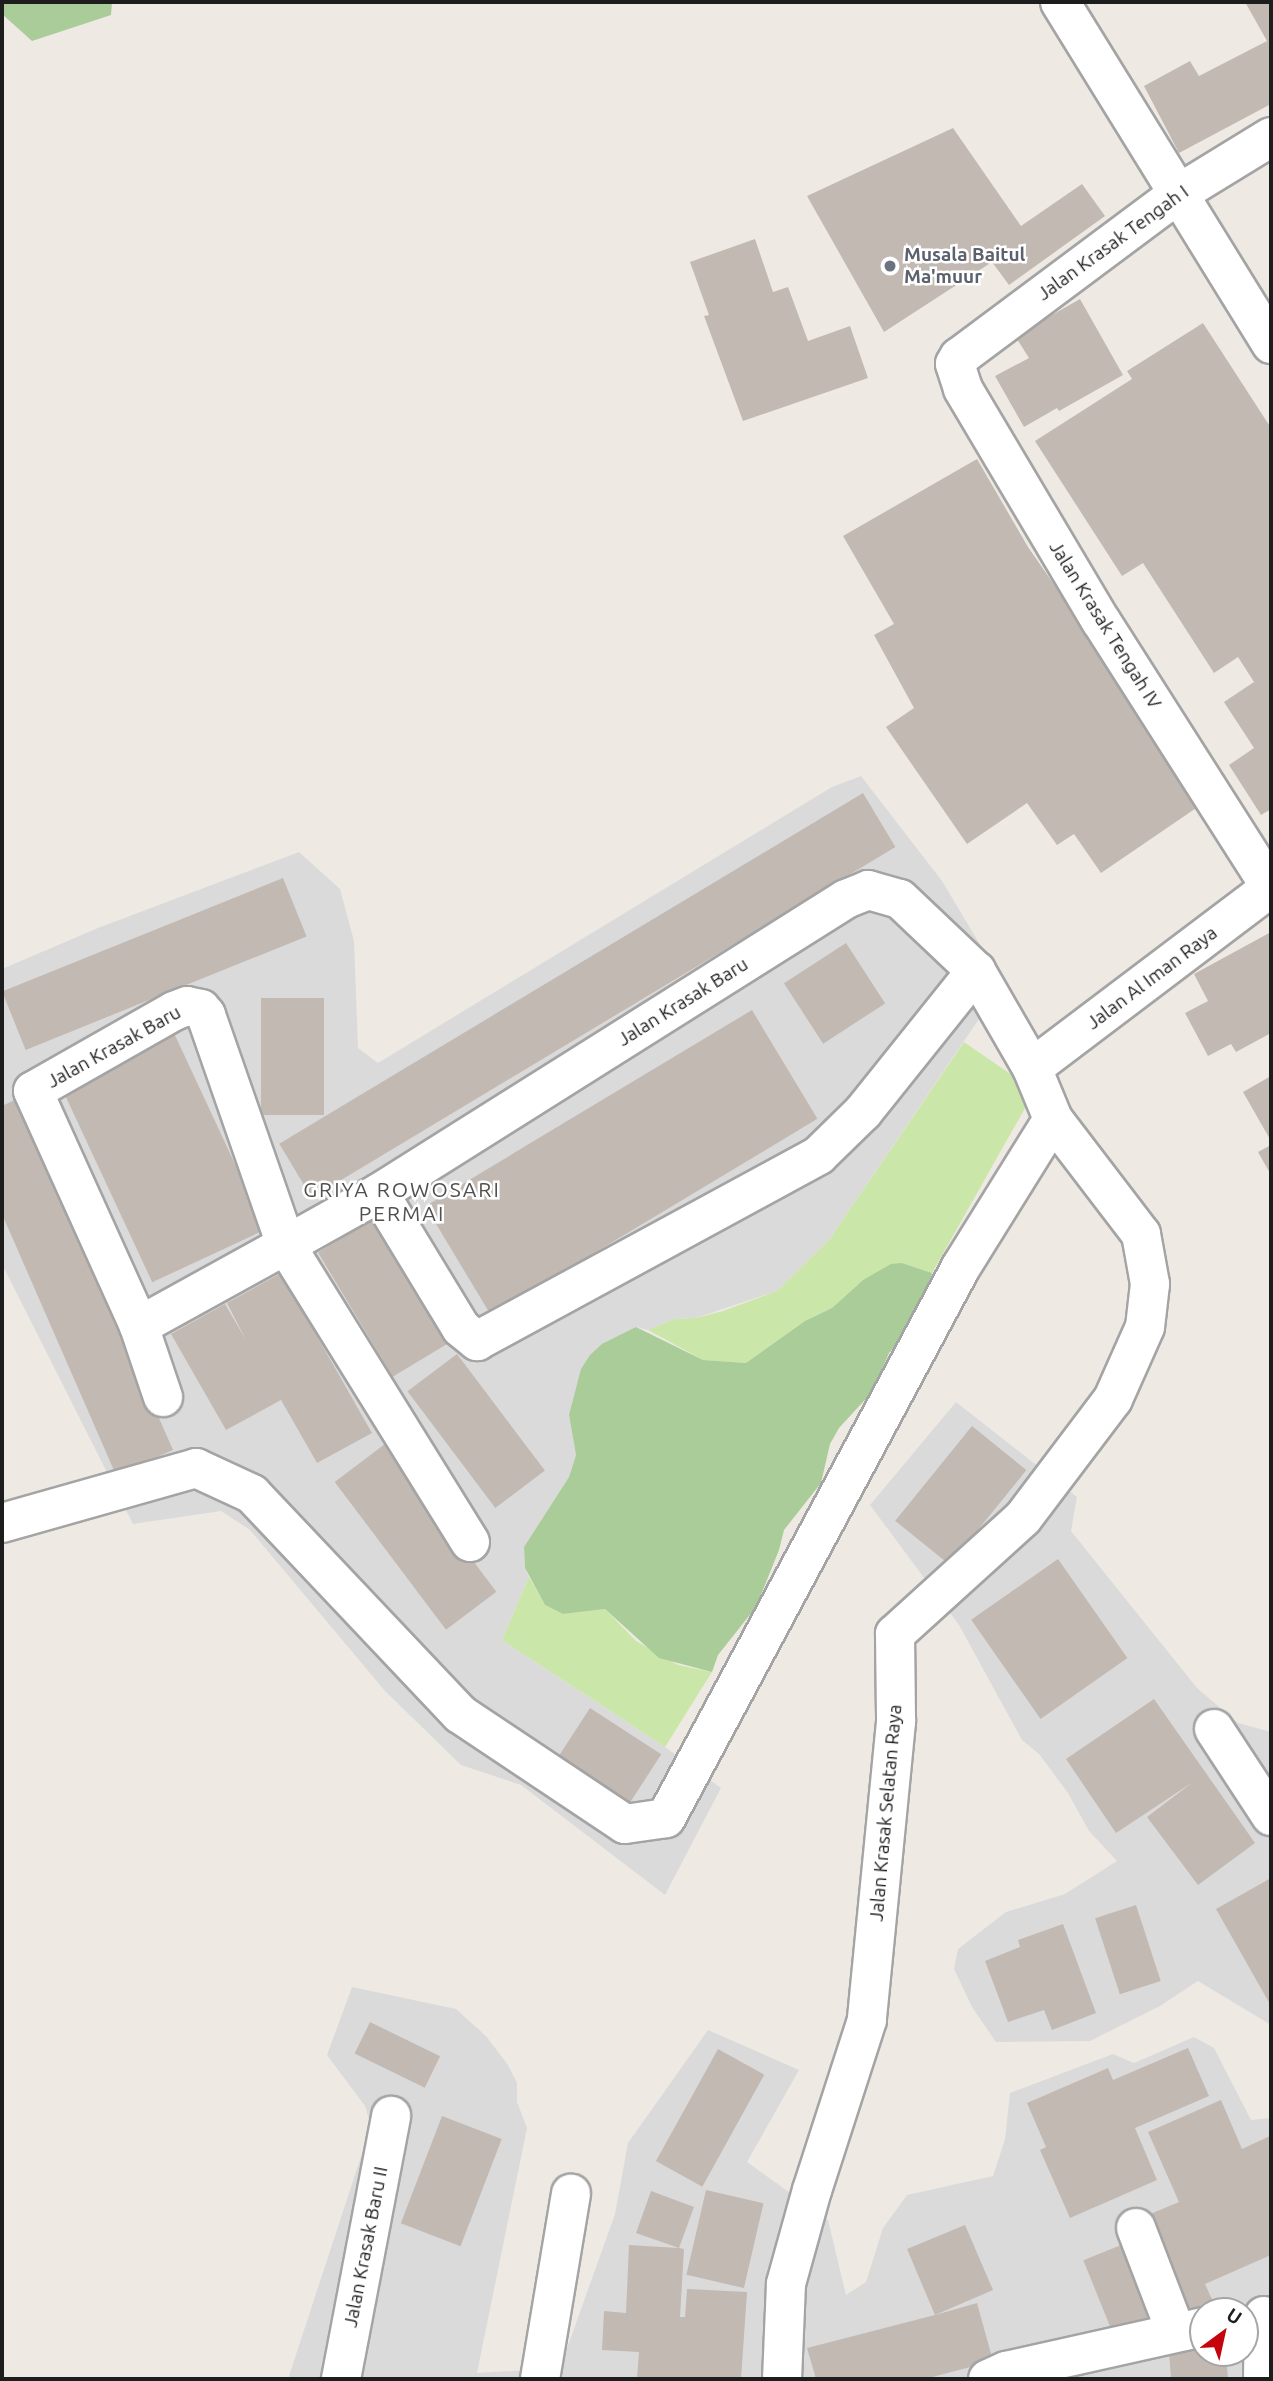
<!DOCTYPE html>
<html>
<head>
<meta charset="utf-8">
<style>
	body { margin:0 }
	#map { position:relative; width:1273px; height:2381px; overflow:hidden; background:#eeeae3; font-family:Ubuntu,sans-serif }
	div>[style] { position:absolute }
	.residential>* { inset:0; background:#dbdada }
	.grass>* { inset:0; background:#cae7a9 }
	.forest>* { inset:0; background:#a9cc98 }
	.building>* { inset:0; background:#c2b9b2; transform-origin:0 0 }
	.roads { filter:drop-shadow(2px 0 #a4a4a4) drop-shadow(-2px 0 #a4a4a4) drop-shadow(0 2px #a4a4a4) drop-shadow(0 -2px #a4a4a4) }
	.minor>* { height:38px; margin:-19px; padding:0 19px; transform-origin:19px; border-radius:19px; background:#fff }
	.dots>* { width:19px; height:19px; translate:-50% -50%; box-sizing:border-box; border:4px solid #fff; border-radius:50% }
	span { translate:-50% -50%; white-space:nowrap; text-align:center; line-height:1.15; -webkit-text-stroke:5px #fff; paint-order:stroke }
	.street-label { font-size:19px; color:#1d1d1d }
	.worship-label { font-size:19px; color:#5b616d; font-weight:700 }
	.left { translate:0 -50%; text-align:left }
	.neighbourhood-label { font-size:21px; color:#505050; letter-spacing:2px }
	.frame { position:absolute; inset:0; border:4px solid #1d1d1d; pointer-events:none }
	.north { position:absolute; left:1189px; top:2297px; width:70px; height:70px; box-sizing:border-box; background:#fff; border:2px solid #a5a5a5; border-radius:50%; rotate:33deg; font-size:19px; font-weight:700; line-height:28px; text-align:center; color:#1d1d1d }
	.north::after { content:''; display:block; margin:auto; width:24px; height:32px; background:#c5040c; clip-path:polygon(50% 0,100% 100%,50% 72%,0 100%) }
</style>
</head>
<body>
<div id="map">
	<div class="residential">
		<div style="clip-path:polygon(861px 776px,942px 881px,997px 973px,1000px 988px,829px 1240px,777px 1291px,696px 1318px,674px 1319px,648px 1330px,636px 1327px,569px 1415px,576px 1455px,569px 1477px,524px 1547px,525px 1568px,529px 1577px,502px 1640px,665px 1747px,721px 1788px,665px 1895px,521px 1785px,461px 1765px,385px 1691px,250px 1530px,221px 1511px,133px 1524px,2px 1264px,2px 969px,98px 928px,299px 852px,340px 889px,354px 941px,358px 1048px,378px 1063px,832px 787px)"></div>
		<div style="clip-path:polygon(956px 1402px,1077px 1497px,1071px 1531px,1197px 1688px,1238px 1723px,1271px 1732px,1271px 2025px,1198px 1981px,1160px 2006px,1090px 2041px,996px 2042px,972px 2007px,954px 1969px,958px 1949px,1006px 1912px,1065px 1894px,1117px 1861px,1089px 1831px,1068px 1793px,1039px 1754px,1022px 1740px,959px 1625px,870px 1505px)"></div>
		<div style="clip-path:polygon(evenodd,352px 1987px,456px 2009px,486px 2036px,508px 2065px,517px 2083px,517px 2102px,527px 2128px,477px 2373px,560px 2368px,615px 2214px,628px 2143px,708px 2030px,799px 2070px,747px 2162px,828px 2220px,846px 2295px,866px 2282px,883px 2228px,907px 2195px,993px 2176px,1005px 2139px,1010px 2093px,1113px 2054px,1134px 2063px,1194px 2037px,1214px 2048px,1251px 2120px,1271px 2118px,1271px 2379px,288px 2379px,371px 2126px,365px 2106px,327px 2055px,352px 1987px,1203px 2311px,1245px 2311px,1245px 2353px,1203px 2353px,1203px 2311px)"></div>
	</div>
	<div class="grass">
		<div style="clip-path:polygon(964px 1042px,1022px 1082px,1033px 1094px,932px 1273px,902px 1263px,863px 1280px,832px 1308px,805px 1321px,746px 1363px,703px 1360px,648px 1330px,674px 1319px,696px 1318px,723px 1311px,777px 1291px,829px 1240px)"></div>
		<div style="clip-path:polygon(529px 1577px,545px 1605px,563px 1614px,605px 1609px,636px 1641px,678px 1665px,712px 1672px,665px 1747px,502px 1640px)"></div>
	</div>
	<div class="forest">
		<div style="clip-path:polygon(2px 2px,112px 2px,111px 15px,32px 41px,2px 14px)"></div>
		<div style="clip-path:polygon(902px 1263px,932px 1273px,926px 1309px,916px 1326px,889px 1353px,873px 1391px,839px 1428px,830px 1444px,821px 1483px,784px 1530px,779px 1550px,756px 1607px,718px 1655px,712px 1672px,659px 1658px,605px 1609px,563px 1614px,545px 1605px,525px 1568px,524px 1547px,569px 1477px,576px 1455px,569px 1415px,581px 1369px,590px 1355px,602px 1344px,636px 1327px,703px 1360px,746px 1363px,805px 1321px,832px 1308px,863px 1280px,891px 1264px)"></div>
	</div>
	<div class="building">
		<div style="clip-path:polygon(1245px 2px,1271px 2px,1271px 104px,1179px 153px,1144px 86px,1190px 61px,1199px 76px,1267px 41px)"></div>
		<div style="clip-path:polygon(953px 128px,1021px 226px,1082px 184px,1105px 216px,1009px 285px,992px 262px,884px 332px,807px 196px)"></div>
		<div style="clip-path:polygon(755px 239px,773px 292px,788px 287px,808px 341px,850px 326px,868px 378px,743px 421px,704px 316px,709px 315px,690px 262px)"></div>
		<div style="clip-path:polygon(1080px 299px,1123px 375px,1059px 411px,1057px 408px,1024px 427px,995px 376px,1029px 358px,1015px 336px)"></div>
		<div style="clip-path:polygon(1203px 323px,1271px 428px,1271px 809px,1261px 815px,1229px 765px,1254px 748px,1224px 702px,1254px 682px,1238px 657px,1214px 673px,1143px 563px,1122px 576px,1035px 441px,1132px 379px,1127px 371px)"></div>
		<div style="clip-path:polygon(977px 459px,1028px 547px,1205px 802px,1101px 873px,1074px 834px,1057px 845px,1027px 803px,967px 844px,886px 727px,914px 708px,874px 635px,894px 624px,843px 536px)"></div>
		<div style="left:863px;top:793px;width:63px;height:681px;rotate:59deg"></div>
		<div style="left:283px;top:878px;width:63px;height:303px;rotate:68deg"></div>
		<div style="clip-path:polygon(1271px 932px,1271px 1033px,1236px 1052px,1231px 1044px,1208px 1056px,1185px 1013px,1208px 1001px,1194px 974px)"></div>
		<div style="left:846px;top:943px;width:72px;height:74px;rotate:57deg"></div>
		<div style="left:261px;top:998px;width:63px;height:117px"></div>
		<div style="left:752px;top:1010px;width:127px;height:381px;rotate:59deg"></div>
		<div style="left:173px;top:1031px;width:219px;height:125px;rotate:65deg"></div>
		<div style="clip-path:polygon(1271px 1076px,1271px 1141px,1243px 1092px)"></div>
		<div style="clip-path:polygon(19px 1098px,173px 1450px,116px 1475px,2px 1214px,2px 1106px)"></div>
		<div style="clip-path:polygon(1271px 1145px,1271px 1175px,1258px 1152px)"></div>
		<div style="left:372px;top:1220px;width:145px;height:63px;rotate:59deg"></div>
		<div style="clip-path:polygon(281px 1273px,372px 1433px,317px 1463px,281px 1400px,226px 1430px,171px 1334px,225px 1304px,246px 1340px,227px 1303px)"></div>
		<div style="left:457px;top:1354px;width:146px;height:62px;rotate:53deg"></div>
		<div style="left:972px;top:1426px;width:70px;height:122px;rotate:39deg"></div>
		<div style="left:385px;top:1444px;width:185px;height:63px;rotate:53deg"></div>
		<div style="left:1058px;top:1559px;width:121px;height:106px;rotate:55deg"></div>
		<div style="clip-path:polygon(1154px 1699px,1255px 1843px,1198px 1885px,1147px 1817px,1193px 1782px,1116px 1833px,1066px 1759px)"></div>
		<div style="left:590px;top:1708px;width:85px;height:62px;rotate:33deg"></div>
		<div style="clip-path:polygon(1271px 1878px,1271px 2006px,1216px 1909px)"></div>
		<div style="left:1136px;top:1905px;width:80px;height:43px;rotate:72deg"></div>
		<div style="clip-path:polygon(1063px 1924px,1096px 2013px,1052px 2030px,1044px 2010px,1008px 2022px,985px 1961px,1020px 1947px,1018px 1940px)"></div>
		<div style="left:370px;top:2022px;width:78px;height:35px;rotate:26deg"></div>
		<div style="clip-path:polygon(1188px 2048px,1209px 2096px,1135px 2128px,1157px 2180px,1070px 2218px,1040px 2150px,1046px 2147px,1027px 2103px,1108px 2068px,1113px 2080px)"></div>
		<div style="left:718px;top:2049px;width:53px;height:128px;rotate:29deg"></div>
		<div style="clip-path:polygon(1221px 2100px,1242px 2149px,1270px 2136px,1271px 2139px,1271px 2255px,1205px 2284px,1215px 2306px,1187px 2318px,1143px 2217px,1179px 2202px,1148px 2132px)"></div>
		<div style="left:442px;top:2116px;width:64px;height:115px;rotate:21deg"></div>
		<div style="left:706px;top:2190px;width:59px;height:87px;rotate:13deg"></div>
		<div style="clip-path:polygon(651px 2191px,694px 2207px,679px 2248px,684px 2249px,680px 2317px,685px 2317px,687px 2289px,747px 2292px,741px 2379px,637px 2379px,639px 2352px,602px 2350px,604px 2311px,626px 2313px,629px 2245px,679px 2248px,636px 2233px)"></div>
		<div style="clip-path:polygon(965px 2225px,993px 2290px,935px 2315px,977px 2303px,993px 2361px,925px 2379px,816px 2379px,807px 2348px,935px 2315px,907px 2249px)"></div>
		<div style="left:1126px;top:2243px;width:77px;height:46px;rotate:68deg"></div>
		<div style="clip-path:polygon(1203px 2350px,1203px 2353px,1226px 2353px,1228px 2379px,1171px 2379px,1169px 2352px)"></div>
	</div>
	<div class="roads">
		<div class="minor">
			<div style="left:1060px;top:2px;width:402px;rotate:58.3deg"></div>
			<div style="left:1271px;top:137px;width:109px;rotate:148.5deg"></div>
			<div style="left:1178px;top:194px;width:273px;rotate:143.3deg"></div>
			<div style="left:959px;top:357px;width:8px;rotate:120deg"></div>
			<div style="left:955px;top:364px;width:26px;rotate:72deg"></div>
			<div style="left:963px;top:389px;width:270px;rotate:59.3deg"></div>
			<div style="left:1101px;top:621px;width:317px;rotate:57.5deg"></div>
			<div style="left:1032px;top:1068px;width:300px;rotate:-37.1deg"></div>
			<div style="left:379px;top:1193px;width:158px;rotate:58.7deg"></div>
			<div style="left:461px;top:1328px;width:21px;rotate:39deg"></div>
			<div style="left:477px;top:1341px;width:389px;rotate:-28.5deg"></div>
			<div style="left:819px;top:1155px;width:62px;rotate:-44.3deg"></div>
			<div style="left:863px;top:1112px;width:181px;rotate:-51.3deg"></div>
			<div style="left:139px;top:1326px;width:75px;rotate:71.3deg"></div>
			<div style="left:2px;top:1523px;width:202px;rotate:-15.8deg"></div>
			<div style="left:196px;top:1468px;width:62px;rotate:24.9deg"></div>
			<div style="left:252px;top:1494px;width:303px;rotate:46.6deg"></div>
			<div style="left:460px;top:1714px;width:198px;rotate:33.7deg"></div>
			<div style="left:625px;top:1824px;width:41px;rotate:-8.3deg"></div>
			<div style="left:666px;top:1818px;width:625px;rotate:-61.84deg"></div>
			<div style="left:961px;top:1267px;width:174px;rotate:-58.1deg"></div>
			<div style="left:470px;top:1542px;width:349px;rotate:-121.8deg"></div>
			<div style="left:286px;top:1245px;width:244px;rotate:-109.2deg"></div>
			<div style="left:206px;top:1015px;width:8px;rotate:-130deg"></div>
			<div style="left:201px;top:1009px;width:14px;rotate:-168deg"></div>
			<div style="left:187px;top:1006px;width:14px;rotate:159deg"></div>
			<div style="left:174px;top:1011px;width:162px;rotate:150.4deg"></div>
			<div style="left:33px;top:1091px;width:258px;rotate:65.7deg"></div>
			<div style="left:139px;top:1326px;width:168px;rotate:-28.9deg"></div>
			<div style="left:286px;top:1245px;width:107px;rotate:-29.2deg"></div>
			<div style="left:379px;top:1193px;width:552px;rotate:-32.19deg"></div>
			<div style="left:846px;top:899px;width:24px;rotate:-22deg"></div>
			<div style="left:868px;top:890px;width:33px;rotate:16deg"></div>
			<div style="left:900px;top:899px;width:105px;rotate:43.5deg"></div>
			<div style="left:976px;top:971px;width:112px;rotate:60deg"></div>
			<div style="left:1032px;top:1068px;width:55px;rotate:67.6deg"></div>
			<div style="left:1053px;top:1119px;width:145px;rotate:52.6deg"></div>
			<div style="left:1141px;top:1234px;width:51px;rotate:79.8deg"></div>
			<div style="left:1150px;top:1284px;width:43px;rotate:96.6deg"></div>
			<div style="left:1145px;top:1327px;width:79px;rotate:114deg"></div>
			<div style="left:1113px;top:1399px;width:149px;rotate:127.1deg"></div>
			<div style="left:1023px;top:1518px;width:173px;rotate:137.8deg"></div>
			<div style="left:895px;top:1634px;width:88px;rotate:89.3deg"></div>
			<div style="left:896px;top:1722px;width:299px;rotate:95.6deg"></div>
			<div style="left:867px;top:2020px;width:179px;rotate:107.9deg"></div>
			<div style="left:812px;top:2190px;width:98px;rotate:105.5deg"></div>
			<div style="left:786px;top:2284px;width:95px;rotate:92.4deg"></div>
			<div style="left:1214px;top:1729px;width:104px;rotate:56.8deg"></div>
			<div style="left:1136px;top:2228px;width:111px;rotate:69deg"></div>
			<div style="left:341px;top:2379px;width:268px;rotate:-79.2deg"></div>
			<div style="left:540px;top:2379px;width:188px;rotate:-80.5deg"></div>
			<div style="left:988px;top:2379px;width:20px;rotate:-24deg"></div>
			<div style="left:1006px;top:2371px;width:202px;rotate:-12.6deg"></div>
			<div style="left:1263px;top:2379px;width:63px;rotate:-89.1deg"></div>
		</div>
	</div>
	<div class="dots">
		<div style="left:890px;top:266px;background:#6b7280"></div>
	</div>
	<div class="street-label">
		<span style="left:1113px;top:243px;rotate:-36deg">Jalan Krasak Tengah I</span>
		<span style="left:1105px;top:625px;rotate:58deg">Jalan Krasak Tengah IV</span>
		<span style="left:1152px;top:978px;rotate:-37deg">Jalan Al Iman Raya</span>
		<span style="left:683px;top:1002px;rotate:-32deg">Jalan Krasak Baru</span>
		<span style="left:114px;top:1047px;rotate:-29deg">Jalan Krasak Baru</span>
		<span style="left:886px;top:1813px;rotate:-85deg">Jalan Krasak Selatan Raya</span>
		<span style="left:366px;top:2247px;rotate:-79deg">Jalan Krasak Baru II</span>
	</div>
	<div class="worship-label">
		<span class="left" style="left:904px;top:266px">Musala Baitul<br>Ma'muur</span>
	</div>
	<div class="neighbourhood-label">
		<span style="left:402px;top:1201px">GRIYA ROWOSARI<br>PERMAI</span>
	</div>
	<div class="frame"></div>
	<div class="north">U</div>
</div>
</body>
</html>
